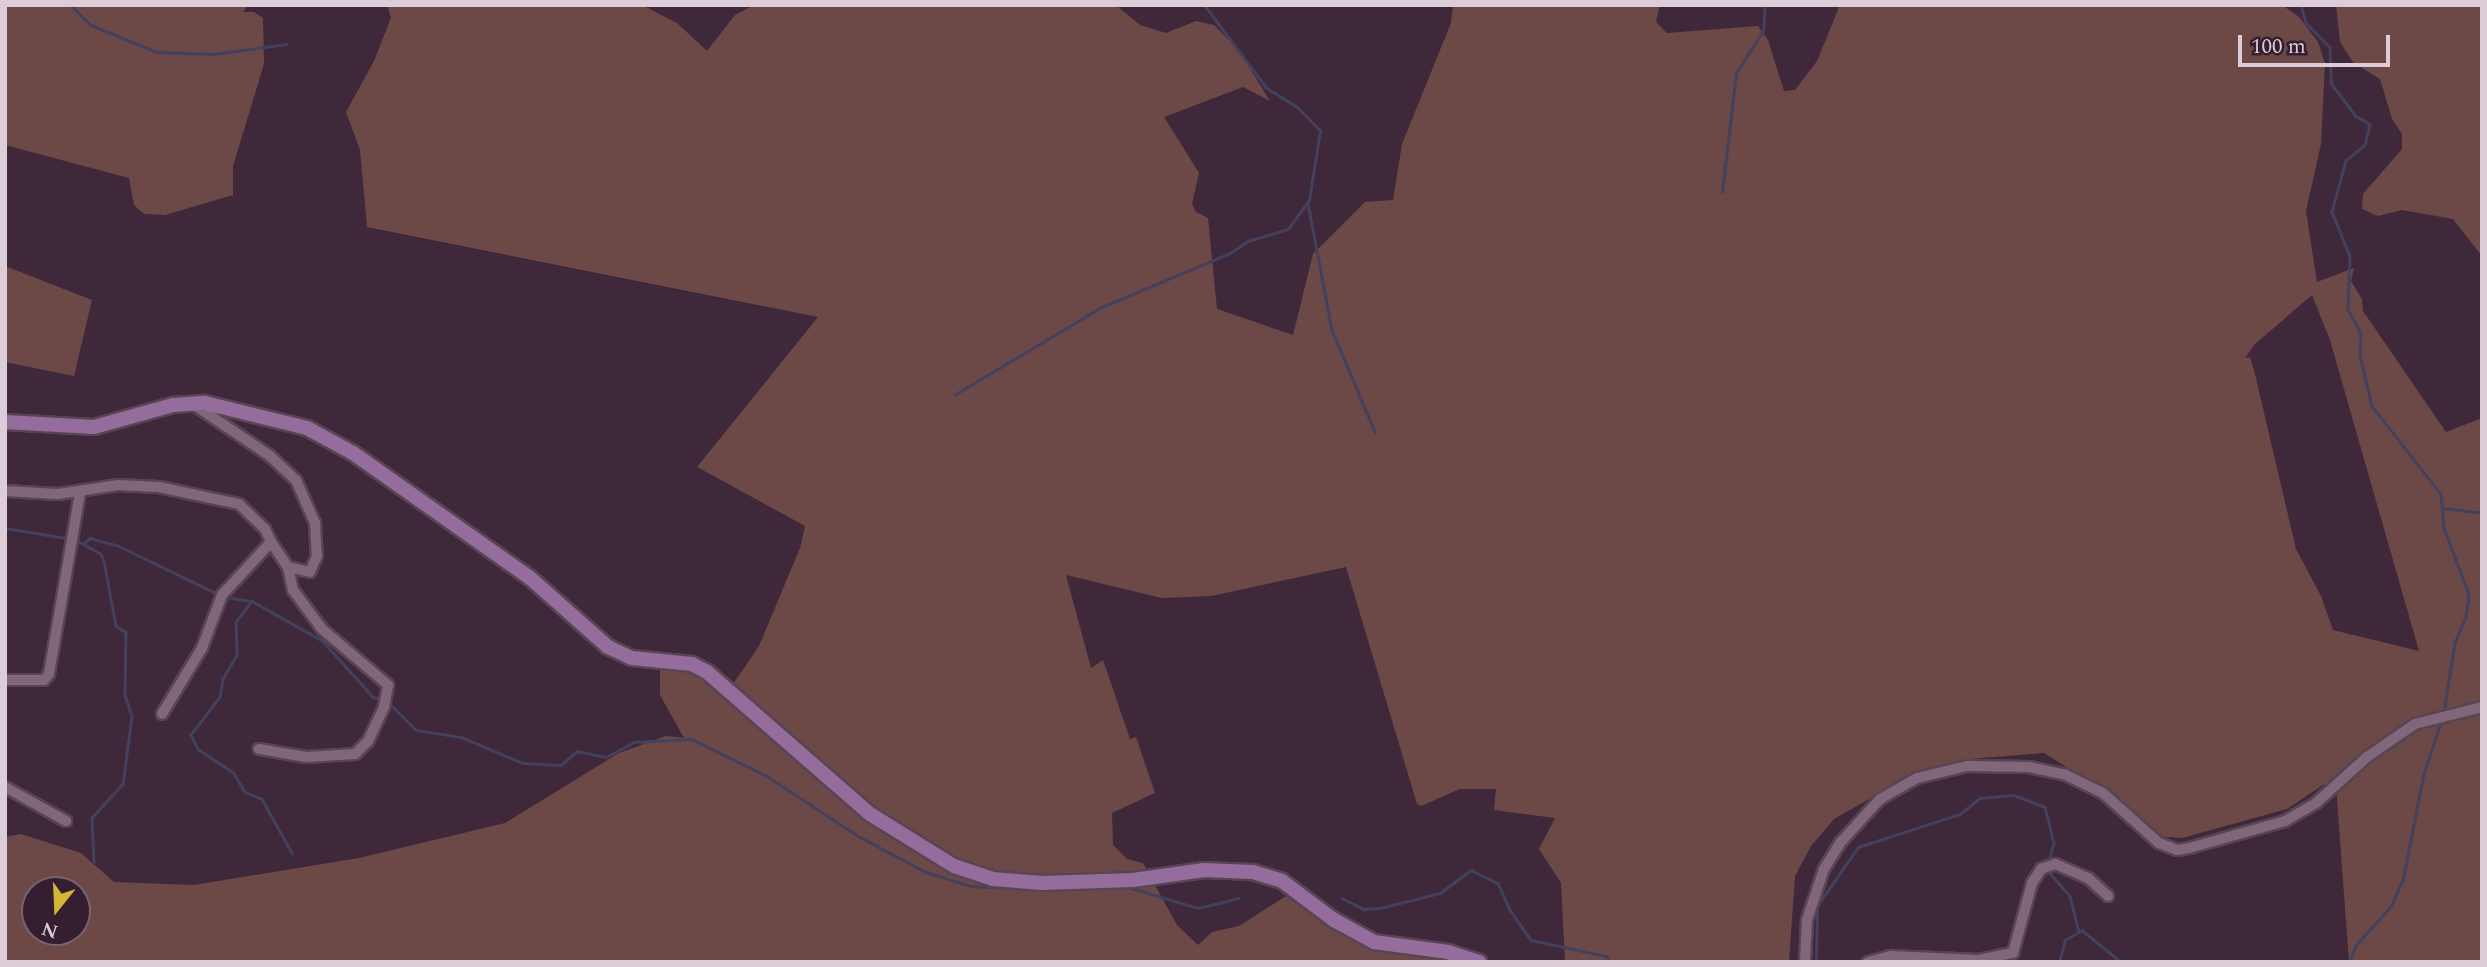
<!DOCTYPE html>
<html>
<head>
<meta charset="utf-8">
<style>
	body { margin:0 }
	#map { position:relative; width:2487px; height:967px; overflow:hidden; background:#3f283a; font-family:Spectral,serif }
	div>[style] { position:absolute }
	.green>* { inset:0; background:#6c4947 }
	.stream>* { height:2.5px; margin:-1.25px; padding:0 1.25px; transform-origin:1.25px; border-radius:1.25px; background:#43415e }
	.roads { filter:drop-shadow(2px 0 #584554) drop-shadow(-2px 0 #584554) drop-shadow(0 2px #584554) drop-shadow(0 -2px #584554) }
	.street>* { height:10px; margin:-5px; padding:0 5px; transform-origin:5px; border-radius:5px; background:#82677b }
	.secondary>* { height:14px; margin:-7px; padding:0 7px; transform-origin:7px; border-radius:7px; background:#946d9c }
	span { translate:-50% -50%; white-space:nowrap; text-align:center; line-height:1.15; -webkit-text-stroke:6px #341e2f; paint-order:stroke }
	.frame { position:absolute; inset:0; border:7px solid #dccdd8; pointer-events:none }
	.north { position:absolute; left:21px; top:876px; width:70px; height:70px; box-sizing:border-box; background:#341e2f; border:2px solid #776473; border-radius:50%; rotate:198deg; font-size:19px; font-weight:700; line-height:28px; text-align:center; color:#dccdd8 }
	.north::after { content:''; display:block; margin:auto; width:24px; height:32px; background:#d5b535; clip-path:polygon(50% 0,100% 100%,50% 72%,0 100%) }
	.scale { position:absolute; left:2238px; top:35px; width:152px; height:32px; box-sizing:border-box; border:4px solid #dccdd8; border-top:0; padding-left:9px; font-size:21px; line-height:24px; white-space:nowrap; color:#dccdd8; -webkit-text-stroke:5px #341e2f; paint-order:stroke }
</style>
</head>
<body>
<div id="map">
	<div class="green">
		<div style="clip-path:polygon(5px 5px,248px 5px,243px 12px,254px 12px,263px 18px,264px 64px,233px 166px,233px 195px,165px 215px,144px 214px,134px 205px,129px 178px,5px 145px)"></div>
		<div style="clip-path:polygon(evenodd,387px 5px,642px 5px,677px 23px,707px 51px,735px 15px,754px 5px,1116px 5px,1140px 25px,1166px 33px,1196px 21px,1214px 25px,1238px 49px,1270px 101px,1243px 87px,1164px 117px,1199px 173px,1192px 204px,1196px 212px,1208px 218px,1217px 309px,1293px 335px,1313px 254px,1365px 202px,1393px 200px,1402px 144px,1451px 23px,1453px 5px,1660px 5px,1656px 22px,1667px 33px,1758px 26px,1768px 40px,1784px 91px,1795px 90px,1817px 61px,1840px 5px,2282px 5px,2299px 17px,2318px 42px,2325px 63px,2321px 144px,2306px 211px,2317px 282px,2354px 268px,2351px 281px,2362px 299px,2363px 311px,2446px 432px,2482px 418px,2482px 962px,2349px 962px,2336px 786px,2323px 785px,2287px 809px,2182px 838px,2165px 837px,2148px 832px,2089px 781px,2044px 753px,1970px 759px,1920px 770px,1834px 819px,1811px 846px,1795px 876px,1789px 962px,1565px 962px,1561px 883px,1539px 849px,1555px 818px,1494px 810px,1496px 789px,1460px 789px,1421px 806px,1417px 804px,1346px 567px,1211px 596px,1162px 598px,1066px 575px,1091px 668px,1103px 660px,1130px 739px,1136px 737px,1155px 793px,1112px 813px,1113px 845px,1127px 859px,1143px 863px,1177px 925px,1198px 945px,1212px 932px,1239px 926px,1291px 893px,1357px 932px,1439px 945px,1481px 962px,5px 962px,5px 837px,21px 834px,81px 853px,114px 882px,194px 885px,359px 858px,505px 823px,619px 753px,666px 736px,684px 738px,660px 695px,660px 659px,680px 661px,727px 693px,759px 646px,800px 548px,805px 526px,697px 467px,818px 317px,367px 227px,360px 150px,346px 112px,374px 61px,391px 18px,387px 5px,2312px 295px,2330px 340px,2419px 651px,2333px 630px,2321px 596px,2296px 549px,2254px 370px,2250px 357px,2245px 358px,2255px 344px,2312px 295px,387px 5px,35px 890px,77px 890px,77px 932px,35px 932px,35px 890px)"></div>
		<div style="clip-path:polygon(2336px 5px,2482px 5px,2482px 256px,2453px 219px,2402px 210px,2378px 216px,2362px 209px,2363px 194px,2402px 149px,2402px 134px,2392px 119px,2380px 79px,2353px 62px,2340px 42px)"></div>
		<div style="clip-path:polygon(5px 266px,92px 300px,74px 376px,5px 362px)"></div>
	</div>
	<div class="stream">
		<div style="left:71px;top:5px;width:28px;rotate:45deg"></div>
		<div style="left:91px;top:25px;width:71px;rotate:22.2deg"></div>
		<div style="left:157px;top:52px;width:57px;rotate:2deg"></div>
		<div style="left:214px;top:54px;width:73px;rotate:-7.9deg"></div>
		<div style="left:2301px;top:5px;width:19px;rotate:74deg"></div>
		<div style="left:2306px;top:23px;width:34px;rotate:45deg"></div>
		<div style="left:2330px;top:47px;width:36px;rotate:88deg"></div>
		<div style="left:2331px;top:83px;width:41px;rotate:52.9deg"></div>
		<div style="left:2356px;top:116px;width:16px;rotate:30deg"></div>
		<div style="left:2370px;top:124px;width:22px;rotate:103deg"></div>
		<div style="left:2365px;top:145px;width:25px;rotate:140deg"></div>
		<div style="left:2346px;top:161px;width:53px;rotate:105.4deg"></div>
		<div style="left:2332px;top:212px;width:48px;rotate:67.8deg"></div>
		<div style="left:2350px;top:256px;width:53px;rotate:92.2deg"></div>
		<div style="left:2348px;top:309px;width:27px;rotate:62deg"></div>
		<div style="left:2361px;top:333px;width:22px;rotate:93deg"></div>
		<div style="left:2360px;top:355px;width:52px;rotate:76.8deg"></div>
		<div style="left:2372px;top:406px;width:112px;rotate:51.9deg"></div>
		<div style="left:2441px;top:494px;width:34px;rotate:85deg"></div>
		<div style="left:2444px;top:528px;width:71px;rotate:69.3deg"></div>
		<div style="left:2469px;top:594px;width:23px;rotate:97deg"></div>
		<div style="left:2466px;top:617px;width:28px;rotate:113deg"></div>
		<div style="left:2455px;top:643px;width:64px;rotate:99deg"></div>
		<div style="left:1722px;top:192px;width:120px;rotate:-83.3deg"></div>
		<div style="left:1736px;top:73px;width:50px;rotate:-57.3deg"></div>
		<div style="left:1763px;top:31px;width:26px;rotate:-86deg"></div>
		<div style="left:1308px;top:203px;width:129px;rotate:79.3deg"></div>
		<div style="left:1332px;top:330px;width:111px;rotate:67.1deg"></div>
		<div style="left:954px;top:395px;width:170px;rotate:-30.8deg"></div>
		<div style="left:1100px;top:308px;width:141px;rotate:-22.9deg"></div>
		<div style="left:1230px;top:253px;width:22px;rotate:-34deg"></div>
		<div style="left:1248px;top:241px;width:42px;rotate:-16.7deg"></div>
		<div style="left:1288px;top:229px;width:36px;rotate:-54deg"></div>
		<div style="left:1309px;top:200px;width:70px;rotate:-80.9deg"></div>
		<div style="left:1320px;top:131px;width:32px;rotate:-134deg"></div>
		<div style="left:1298px;top:108px;width:38px;rotate:-148deg"></div>
		<div style="left:1266px;top:88px;width:104px;rotate:-126.8deg"></div>
		<div style="left:2444px;top:508px;width:38px;rotate:7deg"></div>
		<div style="left:5px;top:528px;width:62px;rotate:9.3deg"></div>
		<div style="left:78px;top:541px;width:26px;rotate:29deg"></div>
		<div style="left:101px;top:554px;width:8px;rotate:67deg"></div>
		<div style="left:104px;top:561px;width:66px;rotate:79.5deg"></div>
		<div style="left:116px;top:626px;width:12px;rotate:31deg"></div>
		<div style="left:126px;top:632px;width:63px;rotate:90.9deg"></div>
		<div style="left:125px;top:695px;width:22px;rotate:72deg"></div>
		<div style="left:132px;top:716px;width:69px;rotate:97.5deg"></div>
		<div style="left:123px;top:784px;width:46px;rotate:132.4deg"></div>
		<div style="left:92px;top:818px;width:44px;rotate:87.4deg"></div>
		<div style="left:84px;top:543px;width:8px;rotate:-40deg"></div>
		<div style="left:90px;top:538px;width:30px;rotate:15deg"></div>
		<div style="left:119px;top:546px;width:108px;rotate:25.9deg"></div>
		<div style="left:231px;top:598px;width:21px;rotate:8deg"></div>
		<div style="left:252px;top:601px;width:81px;rotate:29.4deg"></div>
		<div style="left:323px;top:641px;width:75px;rotate:48.2deg"></div>
		<div style="left:373px;top:697px;width:9px;rotate:13deg"></div>
		<div style="left:252px;top:601px;width:26px;rotate:127deg"></div>
		<div style="left:236px;top:622px;width:33px;rotate:88deg"></div>
		<div style="left:237px;top:655px;width:28px;rotate:120deg"></div>
		<div style="left:223px;top:679px;width:18px;rotate:99deg"></div>
		<div style="left:220px;top:697px;width:48px;rotate:127.3deg"></div>
		<div style="left:191px;top:735px;width:16px;rotate:63deg"></div>
		<div style="left:198px;top:749px;width:43px;rotate:33.7deg"></div>
		<div style="left:234px;top:773px;width:22px;rotate:60deg"></div>
		<div style="left:245px;top:792px;width:18px;rotate:22deg"></div>
		<div style="left:262px;top:799px;width:62px;rotate:60.9deg"></div>
		<div style="left:389px;top:703px;width:38px;rotate:45deg"></div>
		<div style="left:416px;top:730px;width:46px;rotate:8.8deg"></div>
		<div style="left:461px;top:737px;width:67px;rotate:22.8deg"></div>
		<div style="left:523px;top:763px;width:38px;rotate:3deg"></div>
		<div style="left:561px;top:765px;width:21px;rotate:-41deg"></div>
		<div style="left:577px;top:751px;width:30px;rotate:12deg"></div>
		<div style="left:606px;top:757px;width:32px;rotate:-28deg"></div>
		<div style="left:634px;top:742px;width:58px;rotate:-3deg"></div>
		<div style="left:692px;top:739px;width:84px;rotate:26.3deg"></div>
		<div style="left:767px;top:776px;width:111px;rotate:33.3deg"></div>
		<div style="left:860px;top:837px;width:75px;rotate:27.9deg"></div>
		<div style="left:926px;top:872px;width:47px;rotate:17.3deg"></div>
		<div style="left:971px;top:886px;width:59px;rotate:2.9deg"></div>
		<div style="left:2050px;top:873px;width:30px;rotate:49deg"></div>
		<div style="left:2070px;top:896px;width:36px;rotate:76deg"></div>
		<div style="left:1128px;top:887px;width:73px;rotate:16.7deg"></div>
		<div style="left:1198px;top:908px;width:42px;rotate:-13.7deg"></div>
		<div style="left:1342px;top:898px;width:25px;rotate:27deg"></div>
		<div style="left:1364px;top:909px;width:16px;rotate:-4deg"></div>
		<div style="left:1380px;top:908px;width:62px;rotate:-14deg"></div>
		<div style="left:1440px;top:893px;width:39px;rotate:-37deg"></div>
		<div style="left:1471px;top:870px;width:30px;rotate:26deg"></div>
		<div style="left:1498px;top:883px;width:30px;rotate:66deg"></div>
		<div style="left:1510px;top:910px;width:37px;rotate:55deg"></div>
		<div style="left:1531px;top:940px;width:77px;rotate:12deg"></div>
		<div style="left:1606px;top:956px;width:8px;rotate:50deg"></div>
		<div style="left:1816px;top:962px;width:56px;rotate:-89deg"></div>
		<div style="left:1817px;top:906px;width:72px;rotate:-55.2deg"></div>
		<div style="left:1858px;top:847px;width:107px;rotate:-17.9deg"></div>
		<div style="left:1960px;top:814px;width:26px;rotate:-39deg"></div>
		<div style="left:1980px;top:798px;width:34px;rotate:-5deg"></div>
		<div style="left:2014px;top:795px;width:33px;rotate:21deg"></div>
		<div style="left:2045px;top:807px;width:37px;rotate:76deg"></div>
		<div style="left:2054px;top:843px;width:16px;rotate:105deg"></div>
		<div style="left:2059px;top:962px;width:23px;rotate:-75deg"></div>
		<div style="left:2065px;top:940px;width:20px;rotate:-30deg"></div>
		<div style="left:2082px;top:930px;width:50px;rotate:39.4deg"></div>
		<div style="left:2349px;top:962px;width:18px;rotate:-68deg"></div>
		<div style="left:2356px;top:945px;width:52px;rotate:-48.1deg"></div>
		<div style="left:2391px;top:906px;width:30px;rotate:-66deg"></div>
		<div style="left:2403px;top:879px;width:105px;rotate:-79deg"></div>
		<div style="left:2423px;top:776px;width:58px;rotate:-71.9deg"></div>
	</div>
	<div class="roads">
		<div class="street">
			<div style="left:193px;top:404px;width:93px;rotate:34deg"></div>
			<div style="left:270px;top:456px;width:35px;rotate:43deg"></div>
			<div style="left:296px;top:480px;width:47px;rotate:66.2deg"></div>
			<div style="left:315px;top:523px;width:33px;rotate:87deg"></div>
			<div style="left:317px;top:556px;width:17px;rotate:114deg"></div>
			<div style="left:310px;top:572px;width:23px;rotate:-167deg"></div>
			<div style="left:288px;top:567px;width:24px;rotate:78deg"></div>
			<div style="left:293px;top:590px;width:49px;rotate:53.4deg"></div>
			<div style="left:322px;top:629px;width:87px;rotate:40.3deg"></div>
			<div style="left:388px;top:685px;width:22px;rotate:100deg"></div>
			<div style="left:384px;top:707px;width:38px;rotate:115deg"></div>
			<div style="left:368px;top:741px;width:18px;rotate:135deg"></div>
			<div style="left:355px;top:754px;width:49px;rotate:176.5deg"></div>
			<div style="left:306px;top:757px;width:48px;rotate:-170.3deg"></div>
			<div style="left:5px;top:491px;width:53px;rotate:3.2deg"></div>
			<div style="left:58px;top:494px;width:61px;rotate:-8.5deg"></div>
			<div style="left:118px;top:485px;width:41px;rotate:2.8deg"></div>
			<div style="left:159px;top:487px;width:82px;rotate:12deg"></div>
			<div style="left:239px;top:504px;width:36px;rotate:44deg"></div>
			<div style="left:265px;top:529px;width:14px;rotate:65deg"></div>
			<div style="left:271px;top:542px;width:72px;rotate:132.8deg"></div>
			<div style="left:222px;top:595px;width:57px;rotate:110.7deg"></div>
			<div style="left:202px;top:648px;width:77px;rotate:121.2deg"></div>
			<div style="left:271px;top:542px;width:30px;rotate:56deg"></div>
			<div style="left:5px;top:680px;width:39px"></div>
			<div style="left:44px;top:680px;width:8px;rotate:-50deg"></div>
			<div style="left:49px;top:674px;width:185px;rotate:-80.3deg"></div>
			<div style="left:5px;top:787px;width:70px;rotate:29.1deg"></div>
			<div style="left:1805px;top:962px;width:42px;rotate:-87.3deg"></div>
			<div style="left:1807px;top:920px;width:54px;rotate:-71.6deg"></div>
			<div style="left:1824px;top:869px;width:31px;rotate:-58deg"></div>
			<div style="left:1840px;top:843px;width:59px;rotate:-47.7deg"></div>
			<div style="left:1880px;top:799px;width:43px;rotate:-29.6deg"></div>
			<div style="left:1917px;top:778px;width:51px;rotate:-13.5deg"></div>
			<div style="left:1967px;top:766px;width:62px;rotate:0.9deg"></div>
			<div style="left:2029px;top:767px;width:38px;rotate:12deg"></div>
			<div style="left:2066px;top:775px;width:41px;rotate:25.9deg"></div>
			<div style="left:2103px;top:793px;width:75px;rotate:41.8deg"></div>
			<div style="left:2159px;top:843px;width:19px;rotate:21deg"></div>
			<div style="left:2177px;top:850px;width:12px;rotate:-9deg"></div>
			<div style="left:2189px;top:848px;width:100px;rotate:-15.7deg"></div>
			<div style="left:2285px;top:821px;width:36px;rotate:-30deg"></div>
			<div style="left:2316px;top:803px;width:69px;rotate:-42deg"></div>
			<div style="left:2367px;top:757px;width:58px;rotate:-34.5deg"></div>
			<div style="left:2415px;top:724px;width:69px;rotate:-14.2deg"></div>
			<div style="left:1868px;top:962px;width:24px;rotate:-15deg"></div>
			<div style="left:1891px;top:956px;width:88px;rotate:2.6deg"></div>
			<div style="left:1979px;top:960px;width:35px;rotate:-12deg"></div>
			<div style="left:2013px;top:953px;width:73px;rotate:-74.8deg"></div>
			<div style="left:2032px;top:883px;width:17px;rotate:-57deg"></div>
			<div style="left:2041px;top:869px;width:15px;rotate:-20deg"></div>
			<div style="left:2055px;top:864px;width:36px;rotate:23deg"></div>
			<div style="left:2088px;top:878px;width:27px;rotate:42deg"></div>
		</div>
		<div class="secondary">
			<div style="left:5px;top:422px;width:89px;rotate:3.2deg"></div>
			<div style="left:94px;top:427px;width:82px;rotate:-15.6deg"></div>
			<div style="left:173px;top:405px;width:32px;rotate:-4deg"></div>
			<div style="left:205px;top:403px;width:105px;rotate:13.8deg"></div>
			<div style="left:307px;top:428px;width:52px;rotate:28.5deg"></div>
			<div style="left:353px;top:453px;width:215px;rotate:35.2deg"></div>
			<div style="left:529px;top:577px;width:106px;rotate:41.5deg"></div>
			<div style="left:608px;top:647px;width:26px;rotate:25deg"></div>
			<div style="left:632px;top:658px;width:60px;rotate:5.7deg"></div>
			<div style="left:692px;top:664px;width:17px;rotate:28deg"></div>
			<div style="left:707px;top:672px;width:216px;rotate:41.1deg"></div>
			<div style="left:870px;top:814px;width:99px;rotate:31.8deg"></div>
			<div style="left:954px;top:866px;width:41px;rotate:18.4deg"></div>
			<div style="left:993px;top:879px;width:49px;rotate:4.7deg"></div>
			<div style="left:1042px;top:883px;width:91px;rotate:-1.9deg"></div>
			<div style="left:1133px;top:880px;width:72px;rotate:-8deg"></div>
			<div style="left:1204px;top:870px;width:49px;rotate:2.3deg"></div>
			<div style="left:1253px;top:872px;width:30px;rotate:17deg"></div>
			<div style="left:1282px;top:881px;width:65px;rotate:36.9deg"></div>
			<div style="left:1334px;top:920px;width:46px;rotate:28.8deg"></div>
			<div style="left:1374px;top:942px;width:75px;rotate:7.7deg"></div>
			<div style="left:1448px;top:952px;width:33px;rotate:18deg"></div>
		</div>
	</div>
	<div class="frame"></div>
	<div class="north">N</div>
	<div class="scale">100 m</div>
</div>
</body>
</html>
